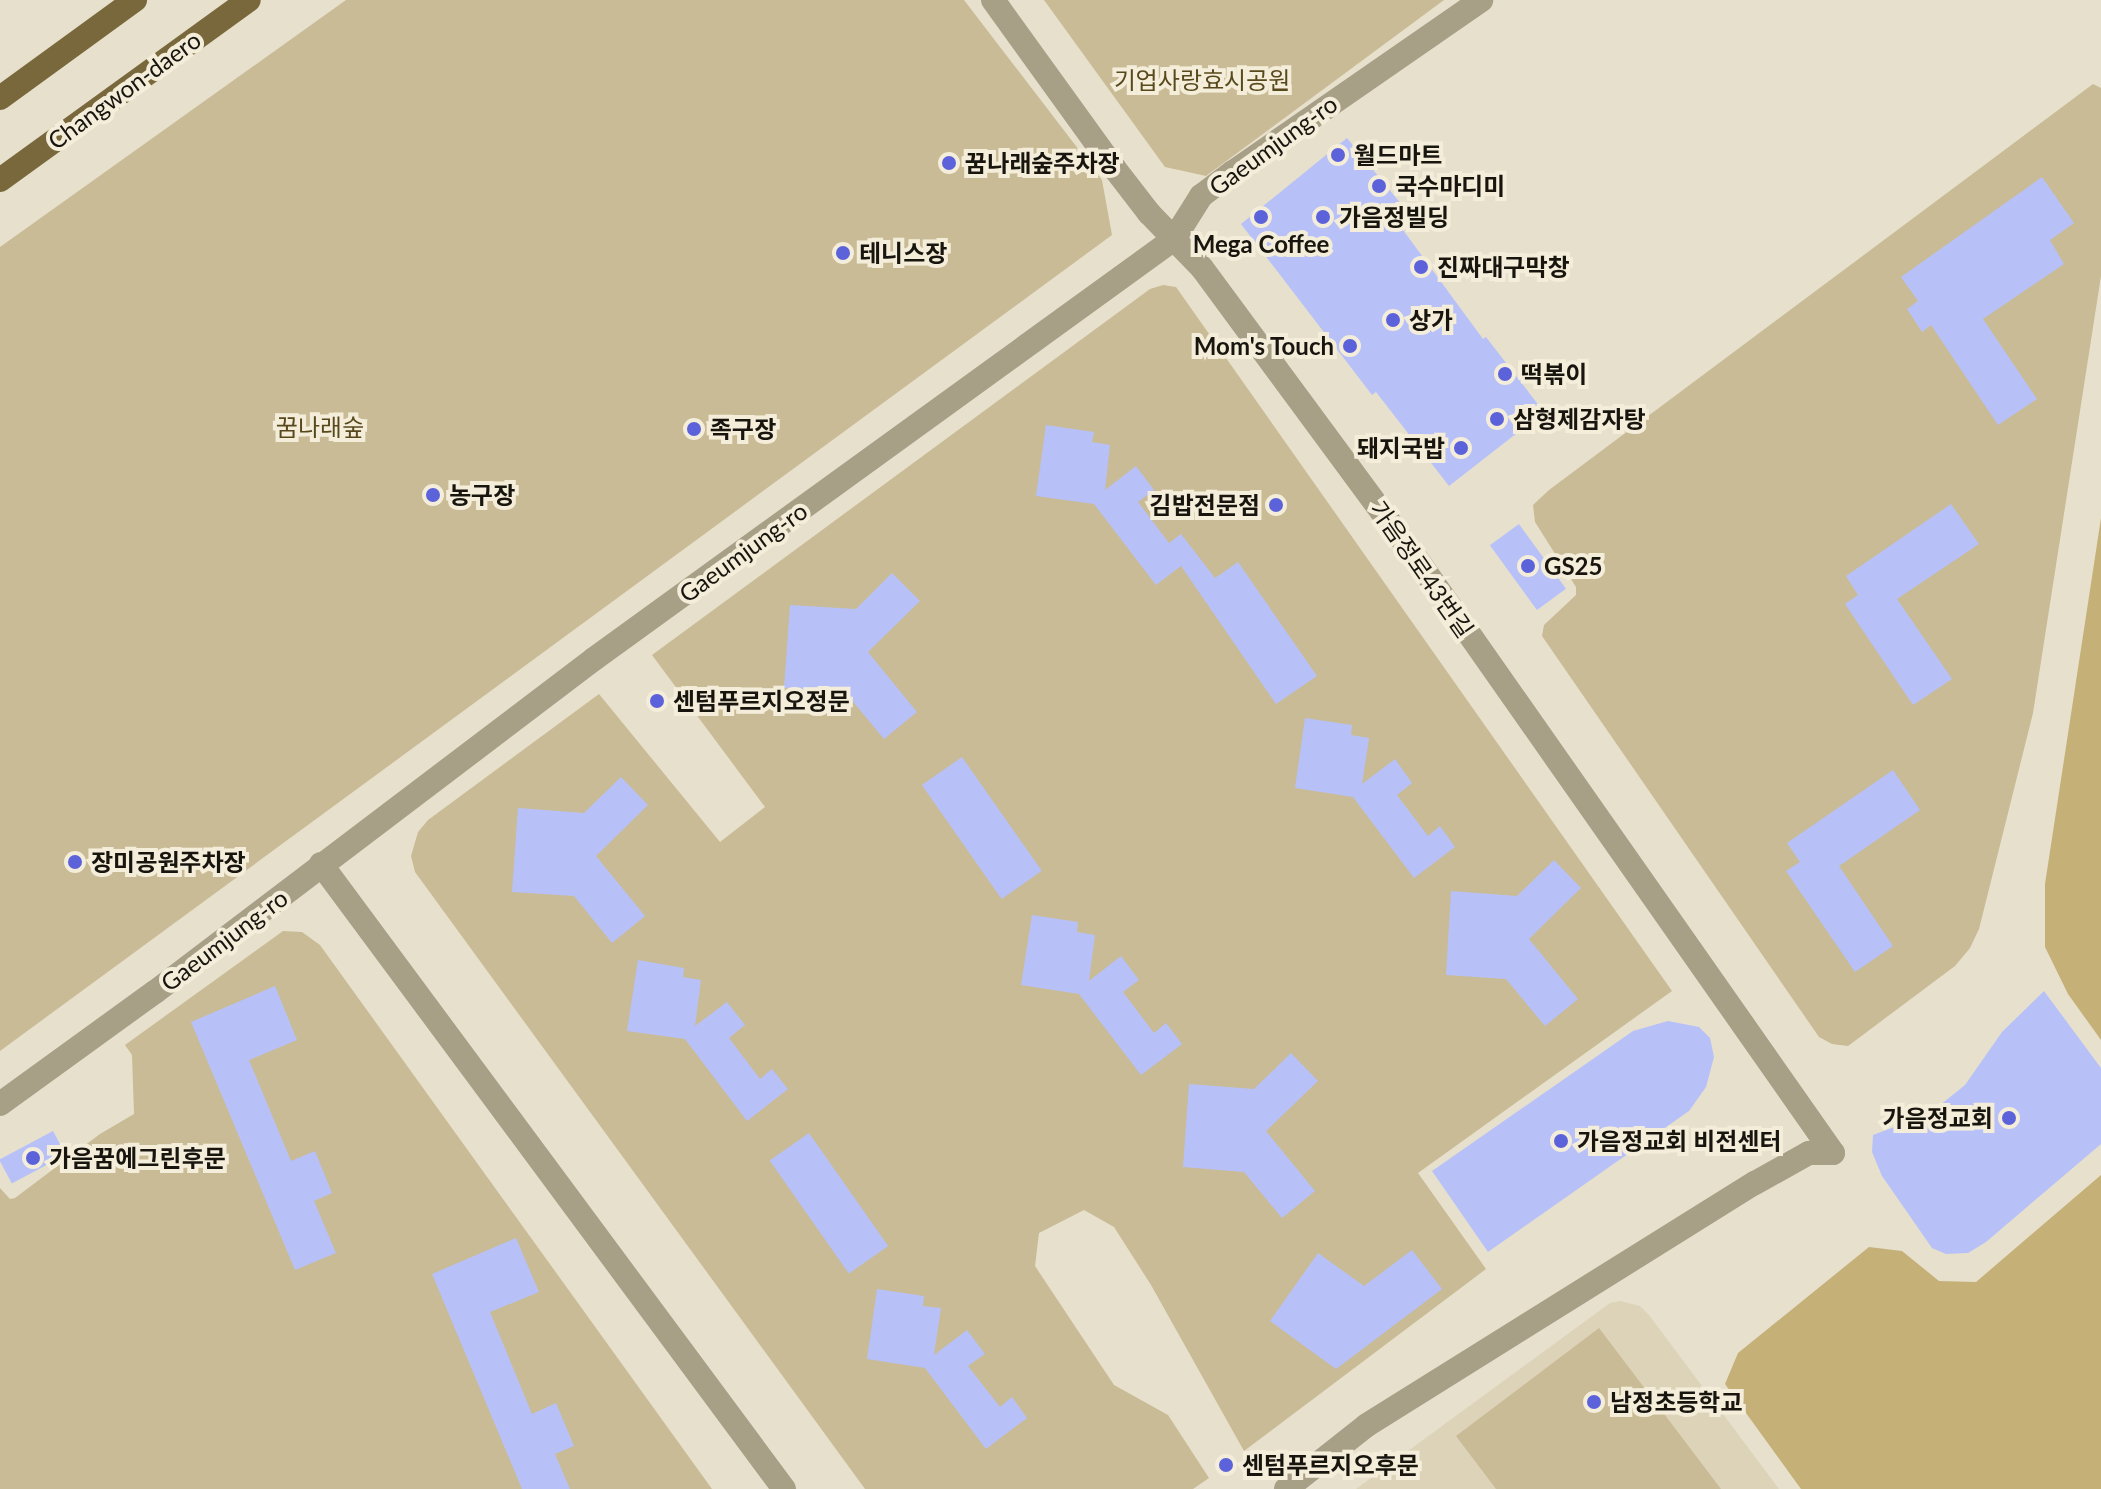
<!DOCTYPE html>
<html>
<head>
<meta charset="utf-8">
<style>
	body { margin:0 }
	#map { position:relative; width:2101px; height:1489px; overflow:hidden; background:#e7e0cd; font-family:Lato,"Noto Sans KR",sans-serif }
	div>[style] { position:absolute }
	.built>* { inset:0; background:#ddd3b9 }
	.green>* { inset:0; background:#c9bb95 }
	.forest>* { inset:0; background:#c5b078 }
	.building>* { inset:0; background:#b7c1f8; transform-origin:0 0 }
	.street>* { height:24px; margin:-12px; padding:0 12px; transform-origin:12px; border-radius:12px; background:#a89f87 }
	.primary>* { height:24px; margin:-12px; padding:0 12px; transform-origin:12px; border-radius:12px; background:#79683b }
	.dots>* { width:22px; height:22px; translate:-50% -50%; box-sizing:border-box; border:4px solid #f4edda; border-radius:50% }
	span { translate:-50% -50%; white-space:nowrap; text-align:center; line-height:1.15; -webkit-text-stroke:8px #f4edda; paint-order:stroke }
	.park-label { font-size:24px; color:#58491c }
	.street-label { font-size:24px; color:#18150f }
	.poi-label { font-size:24px; color:#18150f; font-weight:700 }
	.left { translate:0 -50%; text-align:left }
	.right { translate:-100% -50%; text-align:right }
</style>
</head>
<body>
<div id="map">
	<div class="built">
		<div style="clip-path:polygon(1620px 1301px,1640px 1306px,1649px 1315px,1779px 1489px,1356px 1489px,1610px 1303px)"></div>
	</div>
	<div class="green">
		<div style="clip-path:polygon(346px 0,964px 0,1102px 180px,1112px 235px,0 1051px,0 247px)"></div>
		<div style="clip-path:polygon(1044px 0,1444px 0,1206px 176px,1165px 167px)"></div>
		<div style="clip-path:polygon(2093px 84px,2101px 88px,2101px 276px,2033px 713px,1979px 929px,1970px 948px,1955px 966px,1848px 1046px,1832px 1044px,1819px 1037px,1542px 636px,1544px 625px,1576px 595px,1576px 587px,1535px 522px,1533px 505px,1549px 490px)"></div>
		<div style="clip-path:polygon(1163px 285px,1176px 287px,1672px 991px,1418px 1173px,1486px 1269px,1244px 1451px,1151px 1285px,1114px 1227px,1084px 1210px,1039px 1233px,1035px 1266px,1114px 1385px,1168px 1415px,1209px 1478px,1193px 1489px,865px 1489px,415px 872px,411px 856px,418px 832px,428px 820px,599px 694px,720px 842px,765px 807px,652px 655px,1150px 289px)"></div>
		<div style="clip-path:polygon(283px 931px,302px 932px,320px 945px,712px 1489px,0 1489px,0 1188px,10px 1199px,15px 1198px,100px 1134px,134px 1114px,132px 1055px,125px 1045px)"></div>
		<div style="clip-path:polygon(1599px 1328px,1721px 1489px,1496px 1489px,1456px 1436px)"></div>
	</div>
	<div class="forest">
		<div style="clip-path:polygon(2101px 518px,2101px 1040px,2068px 994px,2045px 947px,2045px 884px)"></div>
		<div style="clip-path:polygon(2101px 1175px,2101px 1489px,1801px 1489px,1725px 1384px,1738px 1353px,1869px 1247px,1902px 1251px,1939px 1281px,1976px 1282px)"></div>
	</div>
	<div class="building">
		<div style="clip-path:polygon(1347px 138px,1406px 210px,1395px 219px,1483px 339px,1486px 337px,1544px 412px,1449px 486px,1376px 392px,1372px 395px,1241px 224px)"></div>
		<div style="clip-path:polygon(2042px 177px,2074px 223px,2050px 240px,2064px 264px,1983px 319px,2037px 399px,1998px 425px,1931px 325px,1922px 332px,1907px 309px,1918px 301px,1901px 277px)"></div>
		<div style="clip-path:polygon(1046px 425px,1094px 432px,1092px 442px,1110px 445px,1105px 490px,1136px 466px,1154px 490px,1138px 502px,1169px 543px,1181px 534px,1215px 578px,1238px 562px,1317px 676px,1276px 704px,1181px 566px,1156px 585px,1094px 504px,1036px 496px)"></div>
		<div style="clip-path:polygon(1951px 504px,1979px 544px,1897px 599px,1952px 679px,1913px 705px,1845px 604px,1858px 595px,1846px 576px)"></div>
		<div style="left:1519px;top:524px;width:80px;height:36px;rotate:54deg"></div>
		<div style="clip-path:polygon(892px 573px,920px 601px,868px 652px,917px 712px,884px 739px,845px 692px,784px 688px,790px 605px,856px 609px)"></div>
		<div style="clip-path:polygon(1305px 718px,1352px 725px,1351px 735px,1369px 738px,1362px 784px,1395px 759px,1412px 783px,1397px 795px,1428px 836px,1440px 826px,1455px 847px,1414px 878px,1353px 797px,1295px 788px)"></div>
		<div style="left:962px;top:757px;width:139px;height:49px;rotate:55deg"></div>
		<div style="clip-path:polygon(1893px 770px,1920px 810px,1839px 866px,1893px 946px,1855px 972px,1786px 871px,1800px 862px,1787px 843px)"></div>
		<div style="clip-path:polygon(621px 777px,648px 805px,596px 856px,645px 916px,612px 943px,574px 896px,512px 892px,518px 808px,584px 813px)"></div>
		<div style="clip-path:polygon(1554px 860px,1581px 888px,1529px 939px,1578px 999px,1545px 1026px,1506px 979px,1446px 975px,1451px 891px,1517px 896px)"></div>
		<div style="clip-path:polygon(1032px 915px,1078px 922px,1077px 932px,1095px 935px,1089px 981px,1121px 956px,1139px 980px,1123px 992px,1154px 1033px,1166px 1023px,1182px 1044px,1141px 1075px,1079px 994px,1021px 985px)"></div>
		<div style="clip-path:polygon(638px 960px,684px 968px,683px 977px,701px 980px,695px 1026px,727px 1002px,745px 1025px,729px 1038px,760px 1079px,772px 1069px,788px 1089px,747px 1121px,685px 1039px,627px 1031px)"></div>
		<div style="clip-path:polygon(275px 986px,297px 1040px,249px 1060px,291px 1161px,315px 1151px,332px 1193px,314px 1201px,336px 1253px,295px 1270px,191px 1022px)"></div>
		<div style="clip-path:polygon(2044px 991px,2101px 1068px,2101px 1144px,1986px 1242px,1968px 1253px,1946px 1254px,1932px 1248px,1882px 1176px,1872px 1152px,1873px 1135px,1929px 1114px,1965px 1085px,2002px 1032px)"></div>
		<div style="clip-path:polygon(1668px 1021px,1699px 1027px,1710px 1038px,1714px 1057px,1706px 1087px,1689px 1111px,1488px 1252px,1432px 1171px,1633px 1031px)"></div>
		<div style="clip-path:polygon(1291px 1053px,1318px 1081px,1266px 1131px,1315px 1191px,1282px 1218px,1244px 1172px,1183px 1167px,1189px 1084px,1254px 1089px)"></div>
		<div style="left:53px;top:1131px;width:27px;height:61px;rotate:62deg"></div>
		<div style="left:809px;top:1133px;width:138px;height:48px;rotate:55deg"></div>
		<div style="clip-path:polygon(516px 1238px,539px 1292px,490px 1312px,532px 1414px,556px 1403px,574px 1446px,555px 1454px,570px 1489px,522px 1489px,432px 1274px)"></div>
		<div style="clip-path:polygon(1412px 1250px,1442px 1289px,1336px 1369px,1270px 1321px,1318px 1253px,1364px 1286px)"></div>
		<div style="clip-path:polygon(877px 1289px,924px 1296px,923px 1306px,941px 1308px,934px 1355px,967px 1330px,985px 1354px,968px 1366px,1000px 1407px,1012px 1397px,1027px 1418px,986px 1449px,925px 1368px,867px 1359px)"></div>
	</div>
	<div class="street">
		<div style="left:993px;top:0;width:208px;rotate:54.2deg"></div>
		<div style="left:1115px;top:169px;width:56px;rotate:52.3deg"></div>
		<div style="left:1149px;top:213px;width:76px;rotate:46.1deg"></div>
		<div style="left:1202px;top:268px;width:352px;rotate:53.6deg"></div>
		<div style="left:1411px;top:551px;width:735px;rotate:54.97deg"></div>
		<div style="left:321px;top:864px;width:778px;rotate:53.47deg"></div>
		<div style="left:0;top:1104px;width:191px;rotate:-35.9deg"></div>
		<div style="left:155px;top:992px;width:551px;rotate:-37.18deg"></div>
		<div style="left:594px;top:659px;width:716px;rotate:-35.91deg"></div>
		<div style="left:1174px;top:239px;width:51px;rotate:-57.9deg"></div>
		<div style="left:1201px;top:196px;width:40px;rotate:-37deg"></div>
		<div style="left:1233px;top:172px;width:302px;rotate:-34.7deg"></div>
		<div style="left:1286px;top:1489px;width:103px;rotate:-38.3deg"></div>
		<div style="left:1367px;top:1425px;width:457px;rotate:-32deg"></div>
		<div style="left:1755px;top:1183px;width:62px;rotate:-29.1deg"></div>
		<div style="left:1809px;top:1153px;width:24px"></div>
	</div>
	<div class="primary">
		<div style="left:0;top:98px;width:167px;rotate:-36deg"></div>
		<div style="left:0;top:180px;width:307px;rotate:-35.9deg"></div>
	</div>
	<div class="dots">
		<div style="left:1338px;top:155px;background:#5c62da"></div>
		<div style="left:949px;top:163px;background:#5c62da"></div>
		<div style="left:1379px;top:186px;background:#5c62da"></div>
		<div style="left:1261px;top:217px;background:#5c62da"></div>
		<div style="left:1323px;top:217px;background:#5c62da"></div>
		<div style="left:843px;top:253px;background:#5c62da"></div>
		<div style="left:1421px;top:267px;background:#5c62da"></div>
		<div style="left:1393px;top:320px;background:#5c62da"></div>
		<div style="left:1350px;top:346px;background:#5c62da"></div>
		<div style="left:1505px;top:374px;background:#5c62da"></div>
		<div style="left:1497px;top:419px;background:#5c62da"></div>
		<div style="left:694px;top:429px;background:#5c62da"></div>
		<div style="left:1461px;top:448px;background:#5c62da"></div>
		<div style="left:433px;top:495px;background:#5c62da"></div>
		<div style="left:1276px;top:505px;background:#5c62da"></div>
		<div style="left:1528px;top:566px;background:#5c62da"></div>
		<div style="left:657px;top:701px;background:#5c62da"></div>
		<div style="left:75px;top:862px;background:#5c62da"></div>
		<div style="left:2009px;top:1118px;background:#5c62da"></div>
		<div style="left:1561px;top:1141px;background:#5c62da"></div>
		<div style="left:33px;top:1158px;background:#5c62da"></div>
		<div style="left:1594px;top:1402px;background:#5c62da"></div>
		<div style="left:1226px;top:1465px;background:#5c62da"></div>
	</div>
	<div class="park-label">
		<span style="left:1202px;top:80px">기업사랑효시공원</span>
		<span style="left:320px;top:427px">꿈나래숲</span>
	</div>
	<div class="street-label">
		<span style="left:124px;top:90px;rotate:-36deg">Changwon-daero</span>
		<span style="left:1273px;top:145px;rotate:-36deg">Gaeumjung-ro</span>
		<span style="left:743px;top:552px;rotate:-36deg">Gaeumjung-ro</span>
		<span style="left:1422px;top:569px;rotate:55deg">가음정로43번길</span>
		<span style="left:224px;top:940px;rotate:-37deg">Gaeumjung-ro</span>
	</div>
	<div class="poi-label">
		<span class="left" style="left:1354px;top:155px">월드마트</span>
		<span class="left" style="left:965px;top:163px">꿈나래숲주차장</span>
		<span class="left" style="left:1395px;top:186px">국수마디미</span>
		<span class="left" style="left:1339px;top:217px">가음정빌딩</span>
		<span style="left:1261px;top:244px">Mega Coffee</span>
		<span class="left" style="left:859px;top:253px">테니스장</span>
		<span class="left" style="left:1437px;top:267px">진짜대구막창</span>
		<span class="left" style="left:1409px;top:320px">상가</span>
		<span class="right" style="left:1334px;top:346px">Mom's Touch</span>
		<span class="left" style="left:1521px;top:374px">떡볶이</span>
		<span class="left" style="left:1513px;top:419px">삼형제감자탕</span>
		<span class="left" style="left:710px;top:429px">족구장</span>
		<span class="right" style="left:1445px;top:448px">돼지국밥</span>
		<span class="left" style="left:449px;top:495px">농구장</span>
		<span class="right" style="left:1260px;top:505px">김밥전문점</span>
		<span class="left" style="left:1544px;top:566px">GS25</span>
		<span class="left" style="left:673px;top:701px">센텀푸르지오정문</span>
		<span class="left" style="left:91px;top:862px">장미공원주차장</span>
		<span class="right" style="left:1993px;top:1118px">가음정교회</span>
		<span class="left" style="left:1577px;top:1141px">가음정교회 비전센터</span>
		<span class="left" style="left:49px;top:1158px">가음꿈에그린후문</span>
		<span class="left" style="left:1610px;top:1402px">남정초등학교</span>
		<span class="left" style="left:1242px;top:1465px">센텀푸르지오후문</span>
	</div>
</div>
</body>
</html>
